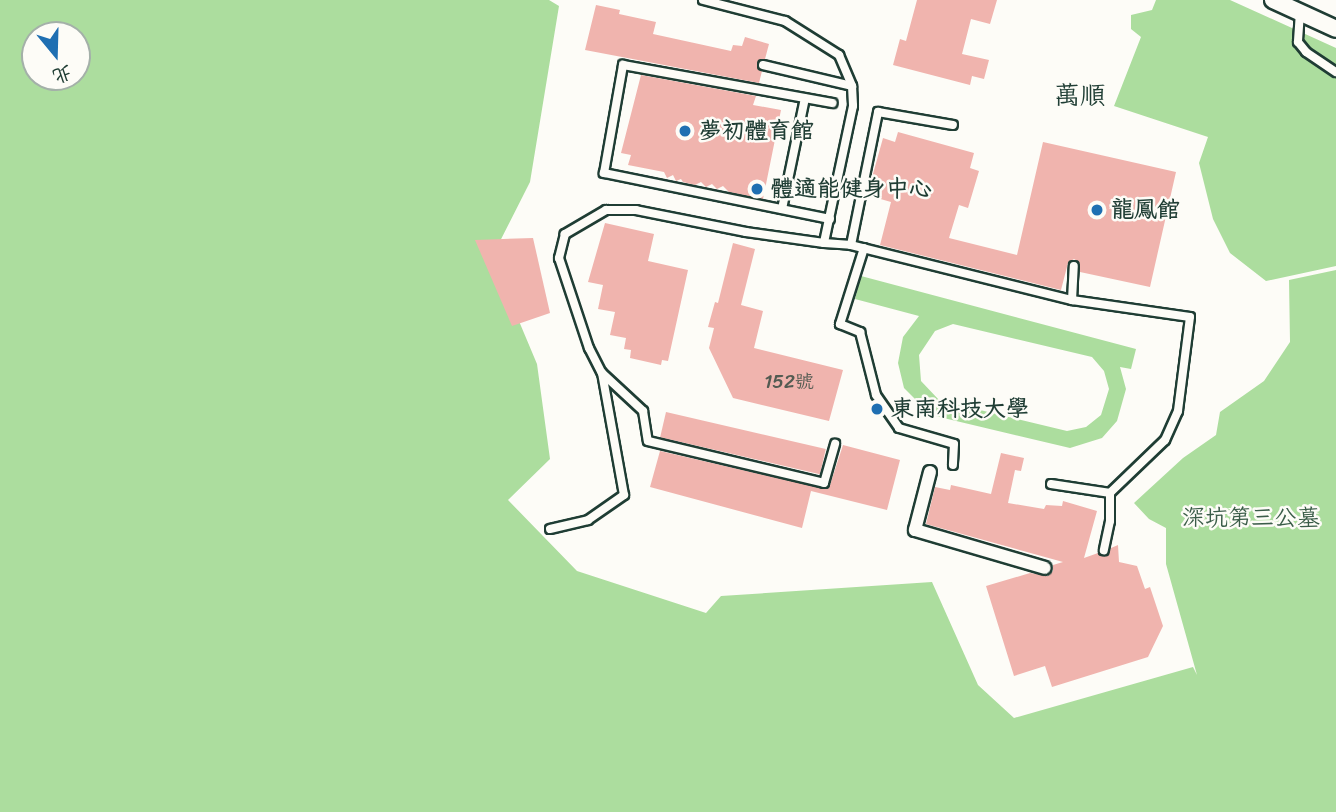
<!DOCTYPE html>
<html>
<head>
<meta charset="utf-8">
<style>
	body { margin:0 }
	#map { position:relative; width:1336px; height:812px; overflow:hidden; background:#fdfcf7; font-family:Sriracha,"LXGW WenKai TC",sans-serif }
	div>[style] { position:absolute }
	.green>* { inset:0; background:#acdd9e }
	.building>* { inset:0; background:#f0b4ae; transform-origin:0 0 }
	.roads { filter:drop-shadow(2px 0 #1f3d34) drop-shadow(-2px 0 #1f3d34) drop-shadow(0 2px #1f3d34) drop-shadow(0 -2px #1f3d34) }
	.service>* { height:8px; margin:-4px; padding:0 4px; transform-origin:4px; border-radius:4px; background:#fdfcf7 }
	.pedestrian>* { height:12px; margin:-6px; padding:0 6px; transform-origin:6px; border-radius:6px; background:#fdfcf7 }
	.minor>* { height:16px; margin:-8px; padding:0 8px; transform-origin:8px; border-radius:8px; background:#fdfcf7 }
	.dots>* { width:19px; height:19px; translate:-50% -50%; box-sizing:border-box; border:4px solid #fdfcf7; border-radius:50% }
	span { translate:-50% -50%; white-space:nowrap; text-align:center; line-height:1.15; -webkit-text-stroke:5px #fdfcf7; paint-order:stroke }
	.number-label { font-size:19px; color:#535b52 }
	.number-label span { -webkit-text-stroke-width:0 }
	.poi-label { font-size:23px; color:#1f3d34; font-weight:700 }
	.left { translate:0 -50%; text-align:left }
	.park-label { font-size:23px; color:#3b5d49 }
	.quarter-label { font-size:26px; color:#1f3d34 }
	.north { position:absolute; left:21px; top:21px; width:70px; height:70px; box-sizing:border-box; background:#fdfcf7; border:2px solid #a4b0a9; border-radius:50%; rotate:161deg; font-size:19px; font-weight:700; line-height:28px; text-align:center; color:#1f3d34 }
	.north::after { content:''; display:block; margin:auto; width:24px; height:32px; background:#1f6fb2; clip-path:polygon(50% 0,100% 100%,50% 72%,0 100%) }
</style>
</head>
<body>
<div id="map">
	<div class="green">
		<div style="clip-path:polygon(evenodd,0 0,549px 0,559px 6px,530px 182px,492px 257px,537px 364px,550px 459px,508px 500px,577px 571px,706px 613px,721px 596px,932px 582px,978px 685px,1014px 718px,1193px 667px,1197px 675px,1166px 564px,1166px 528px,1149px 519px,1134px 503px,1183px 458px,1216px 435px,1220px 412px,1264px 381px,1290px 342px,1289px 280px,1336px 270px,1336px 812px,0 812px,0 0,35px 35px,77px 35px,77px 77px,35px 77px,35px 35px)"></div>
		<div style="clip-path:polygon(1156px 0,1230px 0,1336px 48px,1336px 266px,1266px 281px,1230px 253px,1213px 219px,1199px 163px,1208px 137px,1114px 106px,1141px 37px,1131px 29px,1131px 15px,1152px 10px)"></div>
		<div style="clip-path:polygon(evenodd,861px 276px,1136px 349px,1131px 369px,1120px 367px,1126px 389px,1117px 421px,1102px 438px,1070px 448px,931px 415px,904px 388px,898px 363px,903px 337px,919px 316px,855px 299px,861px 276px,953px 324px,1092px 357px,1104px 371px,1109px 389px,1101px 415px,1086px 427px,1067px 431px,939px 400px,921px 381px,919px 355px,935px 331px,953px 324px)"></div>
	</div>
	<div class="building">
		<div style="clip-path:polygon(917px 0,997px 0,990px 24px,971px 19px,962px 54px,989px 60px,984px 79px,972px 76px,970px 85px,893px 65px,900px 39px,906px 41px)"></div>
		<div style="clip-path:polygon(596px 5px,620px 10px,619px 14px,656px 22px,653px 34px,731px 51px,733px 45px,742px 46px,745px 37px,769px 44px,765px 59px,757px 63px,762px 71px,759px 83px,585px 50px)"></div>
		<div style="clip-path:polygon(641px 75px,756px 96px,753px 105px,781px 110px,763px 199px,729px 192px,723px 186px,717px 189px,712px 184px,706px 187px,701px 182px,695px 185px,683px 182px,681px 179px,676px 181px,673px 175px,667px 178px,664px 172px,628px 165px,631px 155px,621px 153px)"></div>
		<div style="clip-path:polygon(898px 132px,974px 153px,970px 168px,979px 171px,968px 208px,959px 205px,949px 238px,1017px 255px,1043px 142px,1176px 172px,1150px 287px,1080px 272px,1079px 262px,1074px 259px,1068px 263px,1061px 290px,880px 245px,891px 202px,877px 198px,881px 184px,871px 181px,883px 138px,895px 142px)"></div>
		<div style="clip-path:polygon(605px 223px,654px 234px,648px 261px,688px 270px,668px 361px,662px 360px,661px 365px,630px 358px,631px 350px,624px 349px,626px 338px,610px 335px,615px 312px,598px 309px,603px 285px,588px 282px)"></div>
		<div style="clip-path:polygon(533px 238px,550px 313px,512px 326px,475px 240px)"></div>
		<div style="clip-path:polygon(733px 243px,755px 249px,741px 305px,763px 311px,754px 348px,843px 370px,829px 421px,733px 398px,709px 348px,714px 328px,708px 327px,715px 302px,718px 303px)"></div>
		<div style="left:666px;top:412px;width:164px;height:26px;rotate:13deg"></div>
		<div style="clip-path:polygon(843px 445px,900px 460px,887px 510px,811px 491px,802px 528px,650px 487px,660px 451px,825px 489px,830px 485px)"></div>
		<div style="clip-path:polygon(1001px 453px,1024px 458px,1021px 471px,1015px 470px,1008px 503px,1044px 509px,1046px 505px,1062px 506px,1063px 501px,1097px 511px,1084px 558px,1098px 553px,1107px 556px,1111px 548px,1118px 545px,1119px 562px,1137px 566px,1145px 589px,1150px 587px,1163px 626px,1148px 657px,1052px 687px,1045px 666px,1014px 676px,986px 586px,1030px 573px,1048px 576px,1053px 571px,1053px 565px,1063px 562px,926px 524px,935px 487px,950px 490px,951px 485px,991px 494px)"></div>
	</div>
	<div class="roads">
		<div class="service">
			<div style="left:703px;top:0;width:85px;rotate:14.4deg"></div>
			<div style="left:785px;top:21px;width:64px;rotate:32.2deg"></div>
			<div style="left:839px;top:55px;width:34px;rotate:67deg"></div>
			<div style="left:852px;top:86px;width:20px;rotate:87deg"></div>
			<div style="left:853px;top:106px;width:140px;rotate:102deg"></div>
			<div style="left:824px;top:243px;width:79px;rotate:-172deg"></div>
			<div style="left:746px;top:232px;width:112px;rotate:-168.7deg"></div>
			<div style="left:636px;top:210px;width:30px;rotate:180deg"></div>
			<div style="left:606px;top:210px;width:48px;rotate:149.7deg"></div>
			<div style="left:565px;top:234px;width:25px;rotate:104deg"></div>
			<div style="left:559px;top:258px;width:95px;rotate:71.6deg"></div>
			<div style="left:589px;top:348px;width:28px;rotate:63deg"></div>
			<div style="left:602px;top:373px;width:56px;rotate:42.8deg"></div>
			<div style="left:643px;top:411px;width:30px;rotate:81deg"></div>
			<div style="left:648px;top:441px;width:181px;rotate:13.4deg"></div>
			<div style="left:824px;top:483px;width:41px;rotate:-74.2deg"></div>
			<div style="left:1300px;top:12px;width:30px;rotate:94deg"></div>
			<div style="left:1298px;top:42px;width:13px;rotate:51deg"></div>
			<div style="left:1306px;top:52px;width:36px;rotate:34deg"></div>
			<div style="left:763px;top:65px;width:91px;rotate:13.3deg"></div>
			<div style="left:782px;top:209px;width:113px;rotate:-78.3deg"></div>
			<div style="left:830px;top:219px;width:231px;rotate:-168.5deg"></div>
			<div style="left:604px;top:173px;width:110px;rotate:-80deg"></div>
			<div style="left:623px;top:65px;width:213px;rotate:10.3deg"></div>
			<div style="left:824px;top:243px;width:27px;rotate:4deg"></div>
			<div style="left:851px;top:245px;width:228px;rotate:14deg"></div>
			<div style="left:1072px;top:300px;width:119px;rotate:8.2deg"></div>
			<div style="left:1190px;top:317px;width:95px;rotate:97.3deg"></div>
			<div style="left:1178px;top:411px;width:32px;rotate:114deg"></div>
			<div style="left:1165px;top:440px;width:76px;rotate:136.1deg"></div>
			<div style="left:1110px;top:493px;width:28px;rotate:90deg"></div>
			<div style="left:1110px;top:521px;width:30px;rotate:102deg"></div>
			<div style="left:851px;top:245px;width:136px;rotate:-78.5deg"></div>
			<div style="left:878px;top:112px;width:76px;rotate:9.8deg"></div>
			<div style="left:864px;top:248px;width:80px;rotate:107.5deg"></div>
			<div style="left:840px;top:324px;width:22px;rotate:22deg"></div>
			<div style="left:860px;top:332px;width:65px;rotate:75.7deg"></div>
			<div style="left:876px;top:395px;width:40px;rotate:55.1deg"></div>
			<div style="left:899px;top:428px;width:57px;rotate:16.2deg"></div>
			<div style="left:954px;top:444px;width:21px;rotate:93deg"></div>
			<div style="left:1072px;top:300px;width:34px;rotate:-87deg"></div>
			<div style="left:1051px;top:484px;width:60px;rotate:8.7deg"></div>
			<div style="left:550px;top:529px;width:39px;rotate:-13deg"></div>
			<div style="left:588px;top:520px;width:44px;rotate:-34.8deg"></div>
			<div style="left:624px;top:495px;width:124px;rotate:-100.2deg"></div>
		</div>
		<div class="pedestrian">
			<div style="left:930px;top:472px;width:60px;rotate:104.5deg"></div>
			<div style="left:915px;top:530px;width:135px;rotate:16.3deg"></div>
		</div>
		<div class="minor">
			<div style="left:1273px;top:0;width:69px;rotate:24.7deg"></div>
		</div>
	</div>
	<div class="dots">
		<div style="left:685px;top:131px;background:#1f6fb2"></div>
		<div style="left:757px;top:189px;background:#1f6fb2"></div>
		<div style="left:1097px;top:210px;background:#1f6fb2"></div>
		<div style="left:877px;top:409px;background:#1f6fb2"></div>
	</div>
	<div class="number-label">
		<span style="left:789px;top:382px">152號</span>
	</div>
	<div class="poi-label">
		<span class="left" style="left:699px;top:131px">夢初體育館</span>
		<span class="left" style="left:771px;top:189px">體適能健身中心</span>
		<span class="left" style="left:1111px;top:210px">龍鳳館</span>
		<span class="left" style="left:891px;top:409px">東南科技大學</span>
	</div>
	<div class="park-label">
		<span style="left:1251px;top:518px">深坑第三公墓</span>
	</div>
	<div class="quarter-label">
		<span style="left:1080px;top:96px">萬順</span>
	</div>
	<div class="north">北</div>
</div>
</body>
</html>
